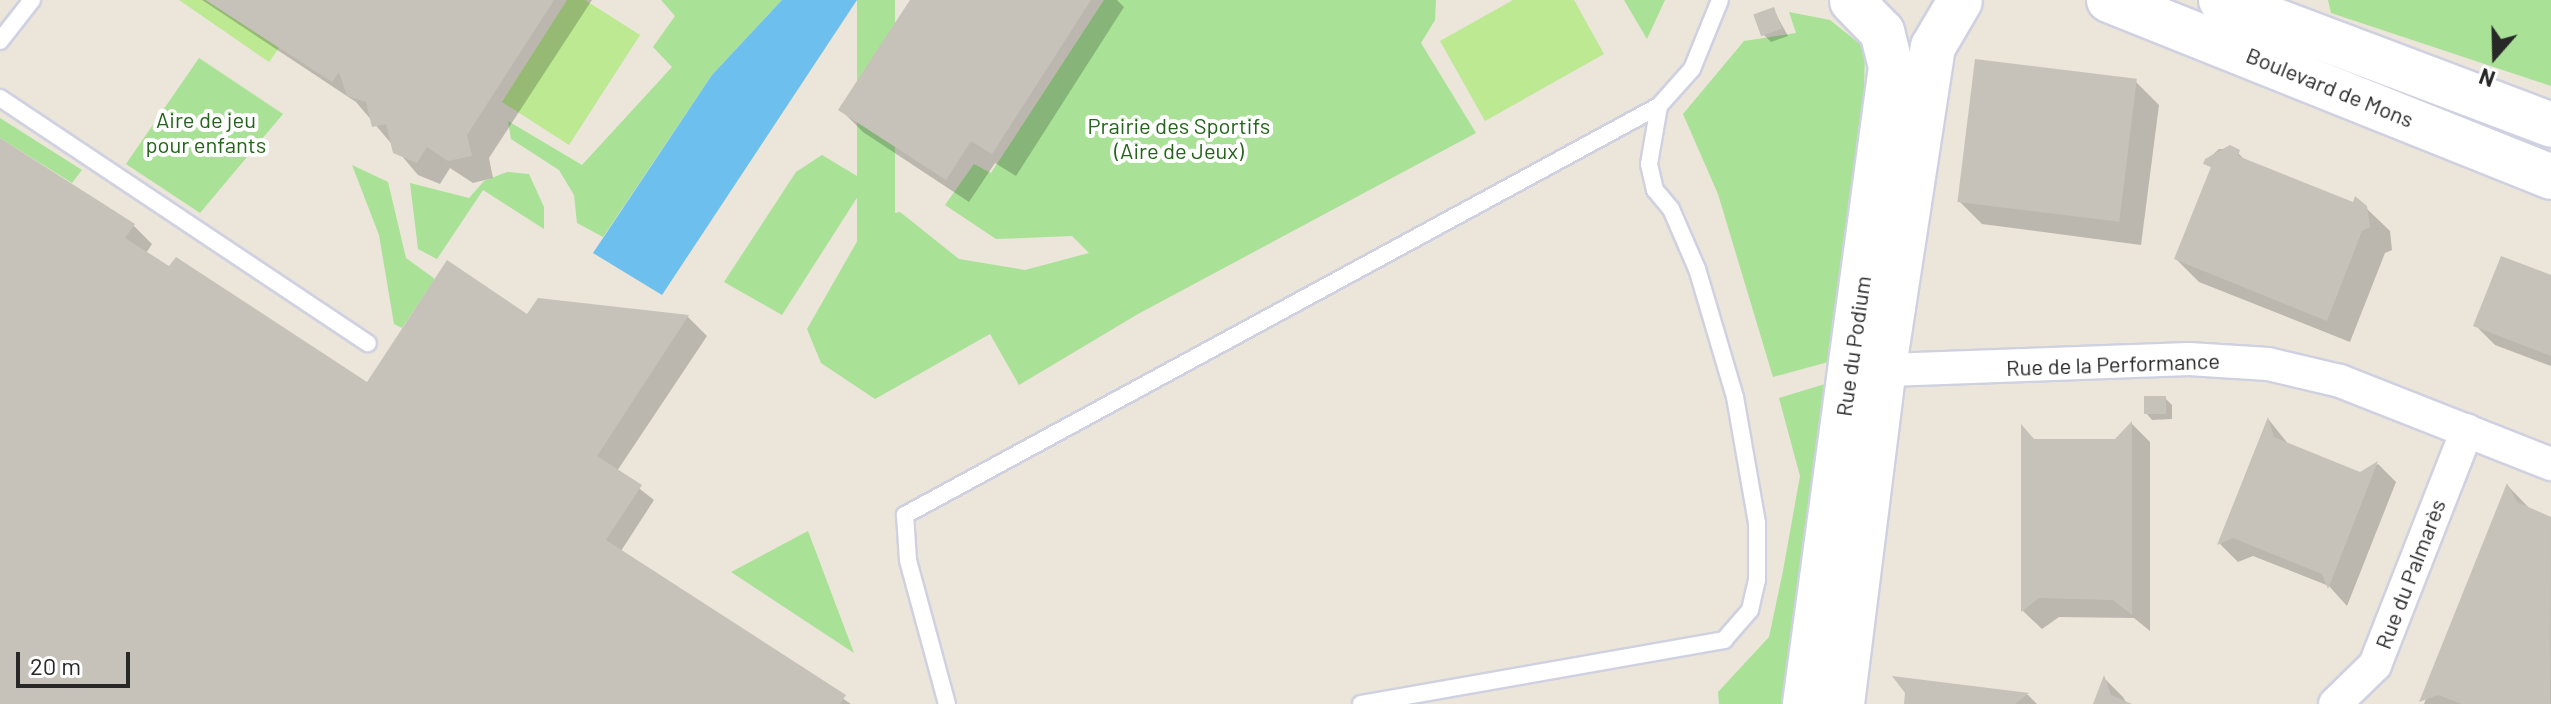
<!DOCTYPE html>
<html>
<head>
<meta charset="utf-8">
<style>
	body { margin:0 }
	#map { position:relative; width:2551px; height:704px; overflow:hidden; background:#ebe5da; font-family:Barlow,sans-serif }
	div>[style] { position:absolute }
	.green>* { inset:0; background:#a9e196; transform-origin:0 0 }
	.pitch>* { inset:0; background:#bce992 }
	.water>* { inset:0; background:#6dc0ed }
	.shadow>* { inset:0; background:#0003 }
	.building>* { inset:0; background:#c6c2ba; transform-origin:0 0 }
	.roads { filter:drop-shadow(2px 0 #cfd1e1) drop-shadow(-2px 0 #cfd1e1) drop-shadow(0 2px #cfd1e1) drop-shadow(0 -2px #cfd1e1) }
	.lane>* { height:16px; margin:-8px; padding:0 8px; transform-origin:8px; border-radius:8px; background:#fff }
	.street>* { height:32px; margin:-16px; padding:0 16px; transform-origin:16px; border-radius:16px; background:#fff }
	.secondary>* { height:44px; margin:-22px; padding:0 22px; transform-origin:22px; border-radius:22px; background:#fff }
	span { translate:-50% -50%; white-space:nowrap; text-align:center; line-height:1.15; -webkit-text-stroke:8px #fff; paint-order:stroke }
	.street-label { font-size:22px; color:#282828 }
	.park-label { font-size:22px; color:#23641a }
	.north { position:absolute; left:2455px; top:16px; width:80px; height:80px; -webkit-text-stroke:6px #fff; paint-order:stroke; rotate:200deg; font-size:22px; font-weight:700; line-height:32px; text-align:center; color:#282828 }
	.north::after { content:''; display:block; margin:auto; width:28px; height:36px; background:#282828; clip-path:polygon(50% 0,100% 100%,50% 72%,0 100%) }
	.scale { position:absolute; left:16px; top:652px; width:114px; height:36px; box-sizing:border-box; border:4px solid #282828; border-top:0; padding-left:10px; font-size:24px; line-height:28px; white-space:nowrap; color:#282828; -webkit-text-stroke:6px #fff; paint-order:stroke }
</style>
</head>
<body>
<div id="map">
	<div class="green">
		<div style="clip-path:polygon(661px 0,782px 0,712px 75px,603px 237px,577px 223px,574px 195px,559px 170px,511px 139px,508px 121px,582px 165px,672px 67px,653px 47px,675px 16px)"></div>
		<div style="left:857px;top:0;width:38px;height:336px"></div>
		<div style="clip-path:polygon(1104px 0,1436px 0,1435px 20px,1421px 43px,1476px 133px,1138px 314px,1019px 385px,990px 334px,875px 399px,821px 363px,807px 329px,871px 217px,900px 212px,959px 259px,1025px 270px,1089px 253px,1072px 236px,996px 239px,945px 205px,974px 164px,991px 173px)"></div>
		<div style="clip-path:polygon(1624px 0,1665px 0,1647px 39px)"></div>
		<div style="clip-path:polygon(2328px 0,2551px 0,2551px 86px,2331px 13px)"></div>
		<div style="clip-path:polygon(1789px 12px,1830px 20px,1865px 48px,1864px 91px,1828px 362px,1773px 377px,1718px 194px,1683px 114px,1744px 41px,1796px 33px)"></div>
		<div style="clip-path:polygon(199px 58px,283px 114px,200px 213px,126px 164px)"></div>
		<div style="clip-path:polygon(0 118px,82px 170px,72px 183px,0 138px)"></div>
		<div style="clip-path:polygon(822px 155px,857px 176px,860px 193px,782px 315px,724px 282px,796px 172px)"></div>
		<div style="clip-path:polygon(352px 165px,388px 182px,406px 258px,435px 279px,402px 328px,394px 324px,379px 235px)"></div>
		<div style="clip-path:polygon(507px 172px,529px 174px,544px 207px,544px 229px,483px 190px,437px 259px,418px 249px,410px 183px,469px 198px,484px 181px)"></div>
		<div style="clip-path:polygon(1825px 384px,1783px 704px,1719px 704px,1718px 692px,1769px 637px,1783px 571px,1800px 476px,1779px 398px)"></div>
		<div style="clip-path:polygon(808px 531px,854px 653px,731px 572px)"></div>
	</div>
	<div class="pitch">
		<div style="clip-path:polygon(179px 0,206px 0,279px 48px,269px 62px)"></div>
		<div style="clip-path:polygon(567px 0,585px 0,640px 35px,569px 145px,502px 102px)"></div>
		<div style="clip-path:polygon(1513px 0,1574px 0,1604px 54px,1485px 121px,1440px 41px)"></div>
	</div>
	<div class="water">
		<div style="clip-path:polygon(782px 0,857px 0,662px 295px,593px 253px,712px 75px)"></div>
	</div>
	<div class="shadow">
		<div style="clip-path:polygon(202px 0,592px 0,489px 158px,493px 178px,473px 183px,450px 168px,440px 184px,418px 175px,356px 102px)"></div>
		<div style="clip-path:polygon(912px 0,1117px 0,1124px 7px,1016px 176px,995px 163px,969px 202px,863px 132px,840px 109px)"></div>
		<div style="clip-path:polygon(1773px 9px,1788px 36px,1771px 42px,1764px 35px)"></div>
		<div style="clip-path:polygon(2136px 82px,2159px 105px,2141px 245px,1982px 224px,1959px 201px)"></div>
		<div style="clip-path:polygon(0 140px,133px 225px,152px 244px,146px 253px,368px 385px,559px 303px,688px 317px,707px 336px,617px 471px,654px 500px,621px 551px,851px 704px,0 704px)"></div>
		<div style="clip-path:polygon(2219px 149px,2234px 149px,2246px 161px,2366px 208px,2390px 231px,2392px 250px,2385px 253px,2350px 342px,2199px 282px,2176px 259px,2212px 170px,2207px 160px)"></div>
		<div style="clip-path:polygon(2551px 277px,2551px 366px,2495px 345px,2476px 326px)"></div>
		<div style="clip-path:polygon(2165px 398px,2172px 405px,2172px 419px,2152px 420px,2146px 413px)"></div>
		<div style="clip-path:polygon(2269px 420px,2289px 445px,2360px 474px,2378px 464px,2396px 482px,2347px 606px,2329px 586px,2253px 556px,2238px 562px,2220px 544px)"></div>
		<div style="clip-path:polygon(2132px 424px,2150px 442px,2150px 631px,2134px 618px,2059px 617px,2042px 629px,2023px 611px,2023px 429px,2035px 441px,2116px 442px)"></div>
		<div style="clip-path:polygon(2508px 486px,2531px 510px,2551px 519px,2551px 704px,2424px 704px)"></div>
		<div style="clip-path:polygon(1897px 678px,2028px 695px,2037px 704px,1906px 704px,1907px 692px)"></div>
		<div style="clip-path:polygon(2105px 679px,2123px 697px,2127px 704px,2095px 704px)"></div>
	</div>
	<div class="building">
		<div style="clip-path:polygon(206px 0,554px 0,467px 135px,472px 156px,448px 161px,427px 147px,417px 163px,393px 153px,386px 124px,372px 127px,366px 102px,347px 96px,339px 72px,332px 82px)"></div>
		<div style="clip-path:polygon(910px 0,1091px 0,992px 154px,971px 141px,946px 180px,838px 110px)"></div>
		<div style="left:1774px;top:7px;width:23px;height:22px;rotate:70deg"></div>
		<div style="left:1975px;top:59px;width:163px;height:144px;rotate:7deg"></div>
		<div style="clip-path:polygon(0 138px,135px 224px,125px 238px,169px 266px,176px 257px,367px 382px,447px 260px,527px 314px,538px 298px,689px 315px,597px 456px,642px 485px,606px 540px,846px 695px,840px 704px,0 704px)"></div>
		<div style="clip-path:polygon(2230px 145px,2240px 150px,2238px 156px,2353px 202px,2355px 196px,2367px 206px,2370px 227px,2362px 231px,2327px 321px,2174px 259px,2211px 167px,2203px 164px,2205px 159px)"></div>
		<div style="clip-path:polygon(2501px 256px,2551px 275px,2551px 356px,2473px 326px)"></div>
		<div style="left:2144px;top:396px;width:22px;height:18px"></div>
		<div style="clip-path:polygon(2268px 417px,2274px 437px,2360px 472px,2378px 461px,2328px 589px,2322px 574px,2233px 538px,2217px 545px)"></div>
		<div style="clip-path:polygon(2132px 421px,2132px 615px,2113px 600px,2039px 598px,2021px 612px,2021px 424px,2034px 439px,2115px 439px)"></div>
		<div style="clip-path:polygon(2507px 483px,2517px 502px,2551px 517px,2550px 704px,2462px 704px,2438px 695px,2419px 702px)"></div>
		<div style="clip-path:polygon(2104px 675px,2111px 695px,2132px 704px,2093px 704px)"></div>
		<div style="clip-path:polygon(1892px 676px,2029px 693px,2015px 704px,1904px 704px,1905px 693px)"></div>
	</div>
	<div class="roads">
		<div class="lane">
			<div style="left:0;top:41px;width:52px;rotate:-52deg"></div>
			<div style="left:0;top:98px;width:442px;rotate:33.7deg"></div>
			<div style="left:947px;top:704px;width:149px;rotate:-105.2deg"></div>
			<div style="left:908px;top:560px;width:45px;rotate:-93.8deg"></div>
			<div style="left:905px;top:515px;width:858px;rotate:-28.48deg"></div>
			<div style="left:1659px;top:106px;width:50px;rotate:-48.3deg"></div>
			<div style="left:1692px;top:69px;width:74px;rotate:-67.9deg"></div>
			<div style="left:1361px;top:704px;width:369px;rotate:-10deg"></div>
			<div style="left:1724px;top:640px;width:40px;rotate:-49deg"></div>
			<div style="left:1750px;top:610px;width:31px;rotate:-77deg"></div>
			<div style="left:1757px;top:580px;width:57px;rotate:-90deg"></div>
			<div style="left:1757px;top:523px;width:128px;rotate:-99.9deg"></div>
			<div style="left:1735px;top:397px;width:134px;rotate:-106.5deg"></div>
			<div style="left:1697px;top:269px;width:65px;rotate:-113.4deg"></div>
			<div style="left:1671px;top:209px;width:25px;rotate:-130deg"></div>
			<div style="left:1655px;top:190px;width:27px;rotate:-103deg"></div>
			<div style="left:1649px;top:164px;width:59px;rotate:-80.2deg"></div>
		</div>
		<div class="street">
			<div style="left:1861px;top:371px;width:328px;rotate:-2.1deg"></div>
			<div style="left:2189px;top:359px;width:79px;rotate:3.6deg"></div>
			<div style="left:2268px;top:364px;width:74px;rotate:13.3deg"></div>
			<div style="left:2340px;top:381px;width:227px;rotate:21.5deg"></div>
			<div style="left:2335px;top:704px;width:56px;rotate:-44.3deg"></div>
			<div style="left:2375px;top:665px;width:252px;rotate:-68.6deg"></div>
		</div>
		<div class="secondary">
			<div style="left:2109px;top:0;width:476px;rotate:21.8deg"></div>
			<div style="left:2221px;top:0;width:353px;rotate:20.7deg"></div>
			<div style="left:1805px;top:704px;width:643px;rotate:-82.31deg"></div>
			<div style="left:1891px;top:67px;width:36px;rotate:-104deg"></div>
			<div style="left:1882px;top:32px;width:43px;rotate:-134.1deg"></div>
			<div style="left:1842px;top:704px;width:334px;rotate:-82.9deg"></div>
			<div style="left:1883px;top:373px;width:330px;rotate:-81.3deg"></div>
			<div style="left:1933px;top:47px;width:53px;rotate:-59.6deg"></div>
		</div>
	</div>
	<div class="street-label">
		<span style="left:2330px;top:87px;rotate:22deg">Boulevard de Mons</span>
		<span style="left:1853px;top:346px;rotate:-82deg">Rue du Podium</span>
		<span style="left:2113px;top:364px;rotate:-2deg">Rue de la Performance</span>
		<span style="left:2410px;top:574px;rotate:-69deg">Rue du Palmarès</span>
	</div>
	<div class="park-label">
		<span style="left:206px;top:132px">Aire de jeu<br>pour enfants</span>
		<span style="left:1179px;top:138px">Prairie des Sportifs<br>(Aire de Jeux)</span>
	</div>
	<div class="north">N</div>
	<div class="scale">20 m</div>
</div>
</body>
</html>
